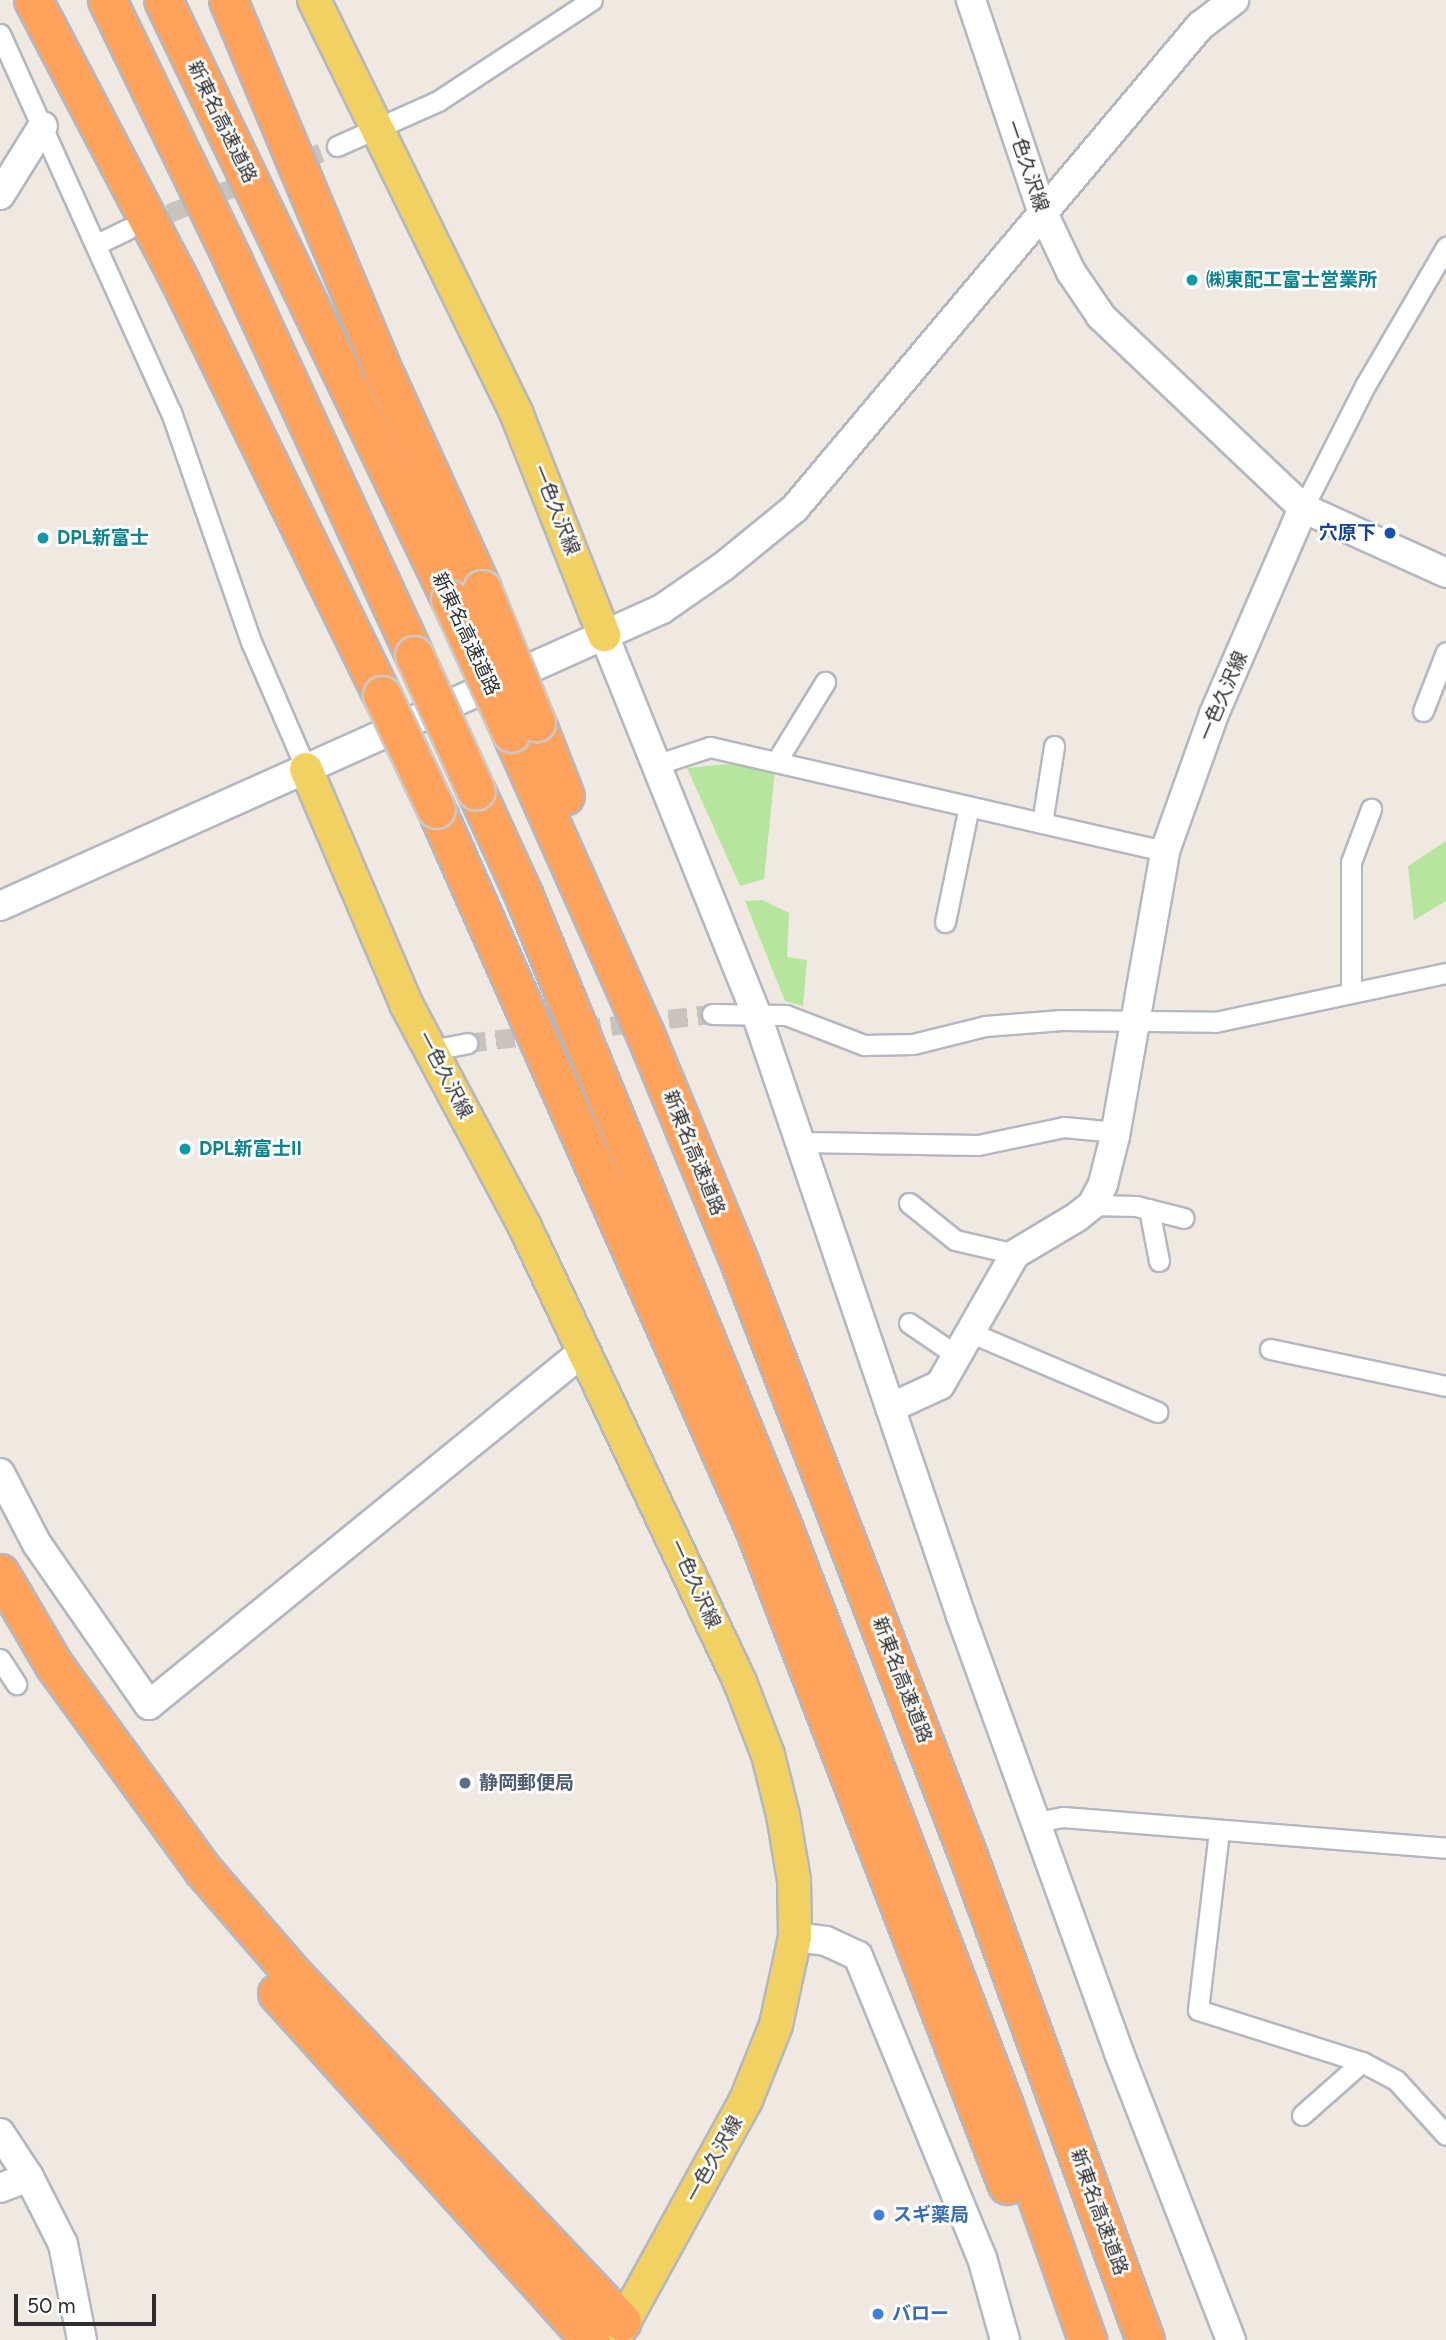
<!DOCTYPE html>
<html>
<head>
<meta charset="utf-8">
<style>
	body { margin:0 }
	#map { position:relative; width:1446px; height:2340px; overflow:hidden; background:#efe9e1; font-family:Figtree,"Noto Sans JP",sans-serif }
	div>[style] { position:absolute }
	.green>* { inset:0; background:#b6e59e }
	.street-tunnel>* { height:19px; margin-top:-9.5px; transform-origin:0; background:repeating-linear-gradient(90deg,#c8c4bd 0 19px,transparent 0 29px) }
	.roads { filter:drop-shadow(2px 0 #b4b7c1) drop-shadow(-2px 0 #b4b7c1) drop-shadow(0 2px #b4b7c1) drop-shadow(0 -2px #b4b7c1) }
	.street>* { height:19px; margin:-9.5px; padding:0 9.5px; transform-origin:9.5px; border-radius:9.5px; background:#fff }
	.secondary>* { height:28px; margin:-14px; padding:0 14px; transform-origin:14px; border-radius:14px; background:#fff }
	.primary>* { height:32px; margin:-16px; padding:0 16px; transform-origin:16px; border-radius:16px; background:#f2d163 }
	.highway>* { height:37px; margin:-18.5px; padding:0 18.5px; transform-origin:18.5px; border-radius:18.5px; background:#ffa35c }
	.bridges { filter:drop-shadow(2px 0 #c9c9c9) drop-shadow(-2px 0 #c9c9c9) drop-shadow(0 2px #c9c9c9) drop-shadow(0 -2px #c9c9c9) }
	.highway-bridge>* { height:37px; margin:-18.5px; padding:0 18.5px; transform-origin:18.5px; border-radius:18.5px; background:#ffa35c }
	.dots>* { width:19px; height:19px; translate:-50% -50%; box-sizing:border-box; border:4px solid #fff; border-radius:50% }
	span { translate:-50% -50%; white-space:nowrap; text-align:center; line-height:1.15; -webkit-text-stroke:5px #fff; paint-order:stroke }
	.street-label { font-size:19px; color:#2e2e2e }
	.culture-label { font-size:19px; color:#0d838f; font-weight:700 }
	.left { translate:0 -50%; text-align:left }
	.transit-label { font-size:19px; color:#164399; font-weight:700 }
	.right { translate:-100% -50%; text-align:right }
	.service-label { font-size:19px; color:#4e5e75; font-weight:700 }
	.shop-label { font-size:19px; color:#366cbe; font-weight:700 }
	.scale { position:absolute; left:14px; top:2294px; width:142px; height:32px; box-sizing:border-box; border:4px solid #2e2e2e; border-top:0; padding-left:9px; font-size:21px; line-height:24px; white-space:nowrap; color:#2e2e2e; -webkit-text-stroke:5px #fff; paint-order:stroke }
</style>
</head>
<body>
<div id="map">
	<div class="green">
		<div style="clip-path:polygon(739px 763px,775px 770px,764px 879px,740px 886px,687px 768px)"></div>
		<div style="clip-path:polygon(1446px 841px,1446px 901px,1414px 920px,1408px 866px)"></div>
		<div style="clip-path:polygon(762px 900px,789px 913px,787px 957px,807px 960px,803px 1006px,785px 1001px,745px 901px)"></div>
	</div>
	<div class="street-tunnel">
		<div style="left:142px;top:224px;width:210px;rotate:-21.8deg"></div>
		<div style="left:467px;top:1043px;width:247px;rotate:-6.8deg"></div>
	</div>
	<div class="roads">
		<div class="street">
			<div style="left:0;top:34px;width:415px;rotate:65.7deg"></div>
			<div style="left:171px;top:412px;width:246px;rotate:70.8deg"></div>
			<div style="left:252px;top:644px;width:136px;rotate:66.6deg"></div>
			<div style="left:337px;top:146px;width:111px;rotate:-24deg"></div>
			<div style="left:438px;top:101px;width:184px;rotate:-33.3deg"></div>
			<div style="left:97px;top:244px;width:34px;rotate:-26deg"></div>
			<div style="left:1303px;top:508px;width:139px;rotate:-63.1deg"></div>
			<div style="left:1366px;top:384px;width:159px;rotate:-59.7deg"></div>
			<div style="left:1423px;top:711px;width:63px;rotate:-68.7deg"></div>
			<div style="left:776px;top:762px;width:94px;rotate:-58.5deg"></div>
			<div style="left:655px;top:765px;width:58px;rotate:-18.1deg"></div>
			<div style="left:710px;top:747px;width:467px;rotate:12.9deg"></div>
			<div style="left:1042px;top:823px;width:78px;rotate:-81.1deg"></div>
			<div style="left:945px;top:922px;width:118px;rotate:-78.3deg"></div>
			<div style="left:1351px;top:991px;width:129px;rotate:-90deg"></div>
			<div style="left:1351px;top:862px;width:57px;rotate:-69.3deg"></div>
			<div style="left:712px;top:1014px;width:74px;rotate:0.8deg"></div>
			<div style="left:786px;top:1015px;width:84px;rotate:21deg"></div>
			<div style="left:864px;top:1045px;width:49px;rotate:-1.2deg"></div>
			<div style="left:913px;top:1044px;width:74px;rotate:-14deg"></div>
			<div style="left:985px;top:1026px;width:77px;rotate:-4.5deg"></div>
			<div style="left:1062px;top:1020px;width:153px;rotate:0.7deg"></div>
			<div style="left:1215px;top:1022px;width:236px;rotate:-12deg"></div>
			<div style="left:432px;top:1050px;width:36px;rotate:-11deg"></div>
			<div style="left:804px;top:1142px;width:174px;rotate:1deg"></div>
			<div style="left:978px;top:1145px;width:88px;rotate:-11.8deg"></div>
			<div style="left:1064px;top:1127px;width:52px;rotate:5.5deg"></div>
			<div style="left:909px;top:1203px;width:59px;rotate:38.8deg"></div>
			<div style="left:955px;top:1240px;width:62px;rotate:13.1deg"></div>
			<div style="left:1092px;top:1205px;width:44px;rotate:1.3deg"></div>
			<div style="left:1136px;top:1206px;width:49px;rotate:14deg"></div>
			<div style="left:1149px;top:1209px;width:53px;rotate:79.1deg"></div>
			<div style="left:909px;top:1323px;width:57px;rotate:34.2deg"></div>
			<div style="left:967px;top:1331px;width:207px;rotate:23deg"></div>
			<div style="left:1270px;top:1349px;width:180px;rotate:11.9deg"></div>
			<div style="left:0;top:1659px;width:30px;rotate:57deg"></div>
			<div style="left:1037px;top:1822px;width:26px;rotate:-11deg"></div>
			<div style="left:1063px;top:1817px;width:384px;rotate:4.6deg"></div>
			<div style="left:1219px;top:1831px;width:180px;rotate:96.7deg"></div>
			<div style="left:1198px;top:2010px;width:172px;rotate:17.6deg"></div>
			<div style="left:1302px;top:2115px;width:80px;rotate:-41.5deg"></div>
			<div style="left:1362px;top:2062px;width:38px;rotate:28deg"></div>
			<div style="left:1396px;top:2080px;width:74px;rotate:47.7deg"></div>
		</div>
		<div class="secondary">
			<div style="left:0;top:195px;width:81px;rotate:-58.1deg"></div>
			<div style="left:1303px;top:508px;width:157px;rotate:24.4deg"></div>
			<div style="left:604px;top:635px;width:407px;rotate:68.1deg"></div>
			<div style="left:756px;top:1013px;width:637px;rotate:71.22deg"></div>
			<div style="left:961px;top:1616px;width:465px;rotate:70.1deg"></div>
			<div style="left:1119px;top:2053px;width:308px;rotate:68.7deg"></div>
			<div style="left:0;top:906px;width:726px;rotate:-24.16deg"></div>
			<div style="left:662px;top:609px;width:75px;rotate:-34.7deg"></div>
			<div style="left:724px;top:566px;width:92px;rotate:-39.2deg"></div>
			<div style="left:795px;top:508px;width:630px;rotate:-49.96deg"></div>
			<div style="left:1200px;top:26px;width:43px;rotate:-37.4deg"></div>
			<div style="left:890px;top:1408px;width:55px;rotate:-24.7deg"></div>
			<div style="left:940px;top:1385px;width:151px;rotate:-60.2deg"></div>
			<div style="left:1015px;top:1254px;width:72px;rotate:-30.8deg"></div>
			<div style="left:1077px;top:1217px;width:19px;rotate:-39deg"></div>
			<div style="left:1092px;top:1205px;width:24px;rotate:-62deg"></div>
			<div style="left:1103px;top:1184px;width:49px;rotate:-76deg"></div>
			<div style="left:1115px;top:1136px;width:289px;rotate:-80deg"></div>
			<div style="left:1165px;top:851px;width:145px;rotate:-70.3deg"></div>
			<div style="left:1214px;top:714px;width:224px;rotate:-66.6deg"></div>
			<div style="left:1303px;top:508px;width:279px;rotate:-136.5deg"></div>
			<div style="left:1101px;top:316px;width:53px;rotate:-124.3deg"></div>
			<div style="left:1071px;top:272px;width:68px;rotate:-115.4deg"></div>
			<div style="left:1042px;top:211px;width:223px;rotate:-108.6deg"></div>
			<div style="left:0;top:1473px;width:80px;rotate:62.5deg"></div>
			<div style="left:37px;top:1544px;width:196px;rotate:55.2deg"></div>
			<div style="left:149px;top:1705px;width:562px;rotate:-39.15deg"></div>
			<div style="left:795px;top:1937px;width:31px;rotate:7deg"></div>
			<div style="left:826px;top:1941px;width:35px;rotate:25deg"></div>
			<div style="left:858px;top:1956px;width:326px;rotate:67.7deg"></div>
			<div style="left:982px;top:2258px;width:85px;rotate:74.3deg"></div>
			<div style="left:0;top:2133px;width:53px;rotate:56.6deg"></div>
			<div style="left:29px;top:2177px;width:75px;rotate:63.1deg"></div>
			<div style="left:63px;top:2244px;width:98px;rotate:78.8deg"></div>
			<div style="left:0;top:2188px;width:31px;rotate:-21deg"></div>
		</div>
		<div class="primary">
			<div style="left:314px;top:0;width:462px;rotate:63.9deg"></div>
			<div style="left:517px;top:415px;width:237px;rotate:68.4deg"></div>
			<div style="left:306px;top:769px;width:255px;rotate:66.9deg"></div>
			<div style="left:406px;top:1004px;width:251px;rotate:61.9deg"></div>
			<div style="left:524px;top:1225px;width:505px;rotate:64.7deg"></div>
			<div style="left:740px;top:1682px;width:78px;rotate:69deg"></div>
			<div style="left:768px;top:1755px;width:62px;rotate:76deg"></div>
			<div style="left:783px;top:1815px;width:66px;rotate:80.4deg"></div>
			<div style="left:794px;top:1880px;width:57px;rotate:89deg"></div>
			<div style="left:795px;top:1937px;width:90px;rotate:102.2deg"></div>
			<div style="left:776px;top:2025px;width:81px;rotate:111.8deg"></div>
			<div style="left:746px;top:2100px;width:274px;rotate:118.8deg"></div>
		</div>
		<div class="highway">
			<div style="left:33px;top:0;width:315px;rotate:62.4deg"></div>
			<div style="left:179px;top:279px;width:463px;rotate:64deg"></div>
			<div style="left:107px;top:0;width:290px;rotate:64.2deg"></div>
			<div style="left:233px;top:261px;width:434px;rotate:65.3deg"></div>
			<div style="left:163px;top:0;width:664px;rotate:64.4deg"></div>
			<div style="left:228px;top:0;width:409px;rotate:67.3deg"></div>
			<div style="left:386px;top:377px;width:233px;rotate:65.6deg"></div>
			<div style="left:536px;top:722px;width:79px;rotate:68.6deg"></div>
			<div style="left:511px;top:733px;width:329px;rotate:66deg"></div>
			<div style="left:645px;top:1034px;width:246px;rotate:67.5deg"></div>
			<div style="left:739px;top:1261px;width:643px;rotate:68.94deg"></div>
			<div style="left:970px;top:1861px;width:510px;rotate:69.93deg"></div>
			<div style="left:476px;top:791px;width:115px;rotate:65.4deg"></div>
			<div style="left:524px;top:896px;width:679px;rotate:67.67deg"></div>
			<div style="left:782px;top:1524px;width:622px;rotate:69.09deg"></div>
			<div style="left:1004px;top:2105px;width:249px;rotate:70.5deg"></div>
			<div style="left:436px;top:809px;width:786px;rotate:66.14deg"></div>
			<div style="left:754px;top:1528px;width:704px;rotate:68.94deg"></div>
			<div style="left:0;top:1573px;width:107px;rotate:59.6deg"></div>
			<div style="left:54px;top:1665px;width:253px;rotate:54deg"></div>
			<div style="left:203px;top:1870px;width:139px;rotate:49.1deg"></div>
			<div style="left:294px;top:1975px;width:477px;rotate:46.6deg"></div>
			<div style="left:277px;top:1993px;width:468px;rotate:47.9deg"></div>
		</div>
	</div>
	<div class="bridges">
		<div class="highway-bridge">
			<div style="left:482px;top:589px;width:144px;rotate:67.9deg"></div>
			<div style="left:450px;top:599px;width:147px;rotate:65.5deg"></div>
			<div style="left:414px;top:655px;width:149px;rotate:65.5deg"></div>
			<div style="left:382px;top:695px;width:126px;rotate:64.7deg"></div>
		</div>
	</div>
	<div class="dots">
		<div style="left:1192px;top:280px;background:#0f9aa8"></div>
		<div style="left:1390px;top:533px;background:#1a4fb4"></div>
		<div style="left:43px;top:538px;background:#0f9aa8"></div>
		<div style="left:185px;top:1149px;background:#0f9aa8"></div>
		<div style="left:465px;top:1783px;background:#5c6f8a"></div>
		<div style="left:879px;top:2215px;background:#3f7fe0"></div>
		<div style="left:878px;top:2314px;background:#3f7fe0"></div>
	</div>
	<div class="street-label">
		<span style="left:222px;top:122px;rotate:64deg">新東名高速道路</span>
		<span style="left:1027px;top:166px;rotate:71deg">一色久沢線</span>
		<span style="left:556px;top:510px;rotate:68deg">一色久沢線</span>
		<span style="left:466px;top:634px;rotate:65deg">新東名高速道路</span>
		<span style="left:1223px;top:696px;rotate:-67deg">一色久沢線</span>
		<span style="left:445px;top:1075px;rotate:62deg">一色久沢線</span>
		<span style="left:694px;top:1153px;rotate:68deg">新東名高速道路</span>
		<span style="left:695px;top:1584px;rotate:65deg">一色久沢線</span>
		<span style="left:902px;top:1680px;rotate:69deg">新東名高速道路</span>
		<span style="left:714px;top:2159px;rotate:-61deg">一色久沢線</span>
		<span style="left:1099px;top:2212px;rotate:70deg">新東名高速道路</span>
	</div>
	<div class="culture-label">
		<span class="left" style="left:1206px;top:280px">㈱東配工富士営業所</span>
		<span class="left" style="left:57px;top:538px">DPL新富士</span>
		<span class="left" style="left:199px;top:1149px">DPL新富士II</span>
	</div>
	<div class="transit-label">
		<span class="right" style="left:1376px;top:533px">穴原下</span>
	</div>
	<div class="service-label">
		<span class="left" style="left:479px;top:1783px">静岡郵便局</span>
	</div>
	<div class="shop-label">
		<span class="left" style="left:893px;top:2215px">スギ薬局</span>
		<span class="left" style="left:892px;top:2314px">バロー</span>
	</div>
	<div class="scale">50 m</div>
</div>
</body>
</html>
